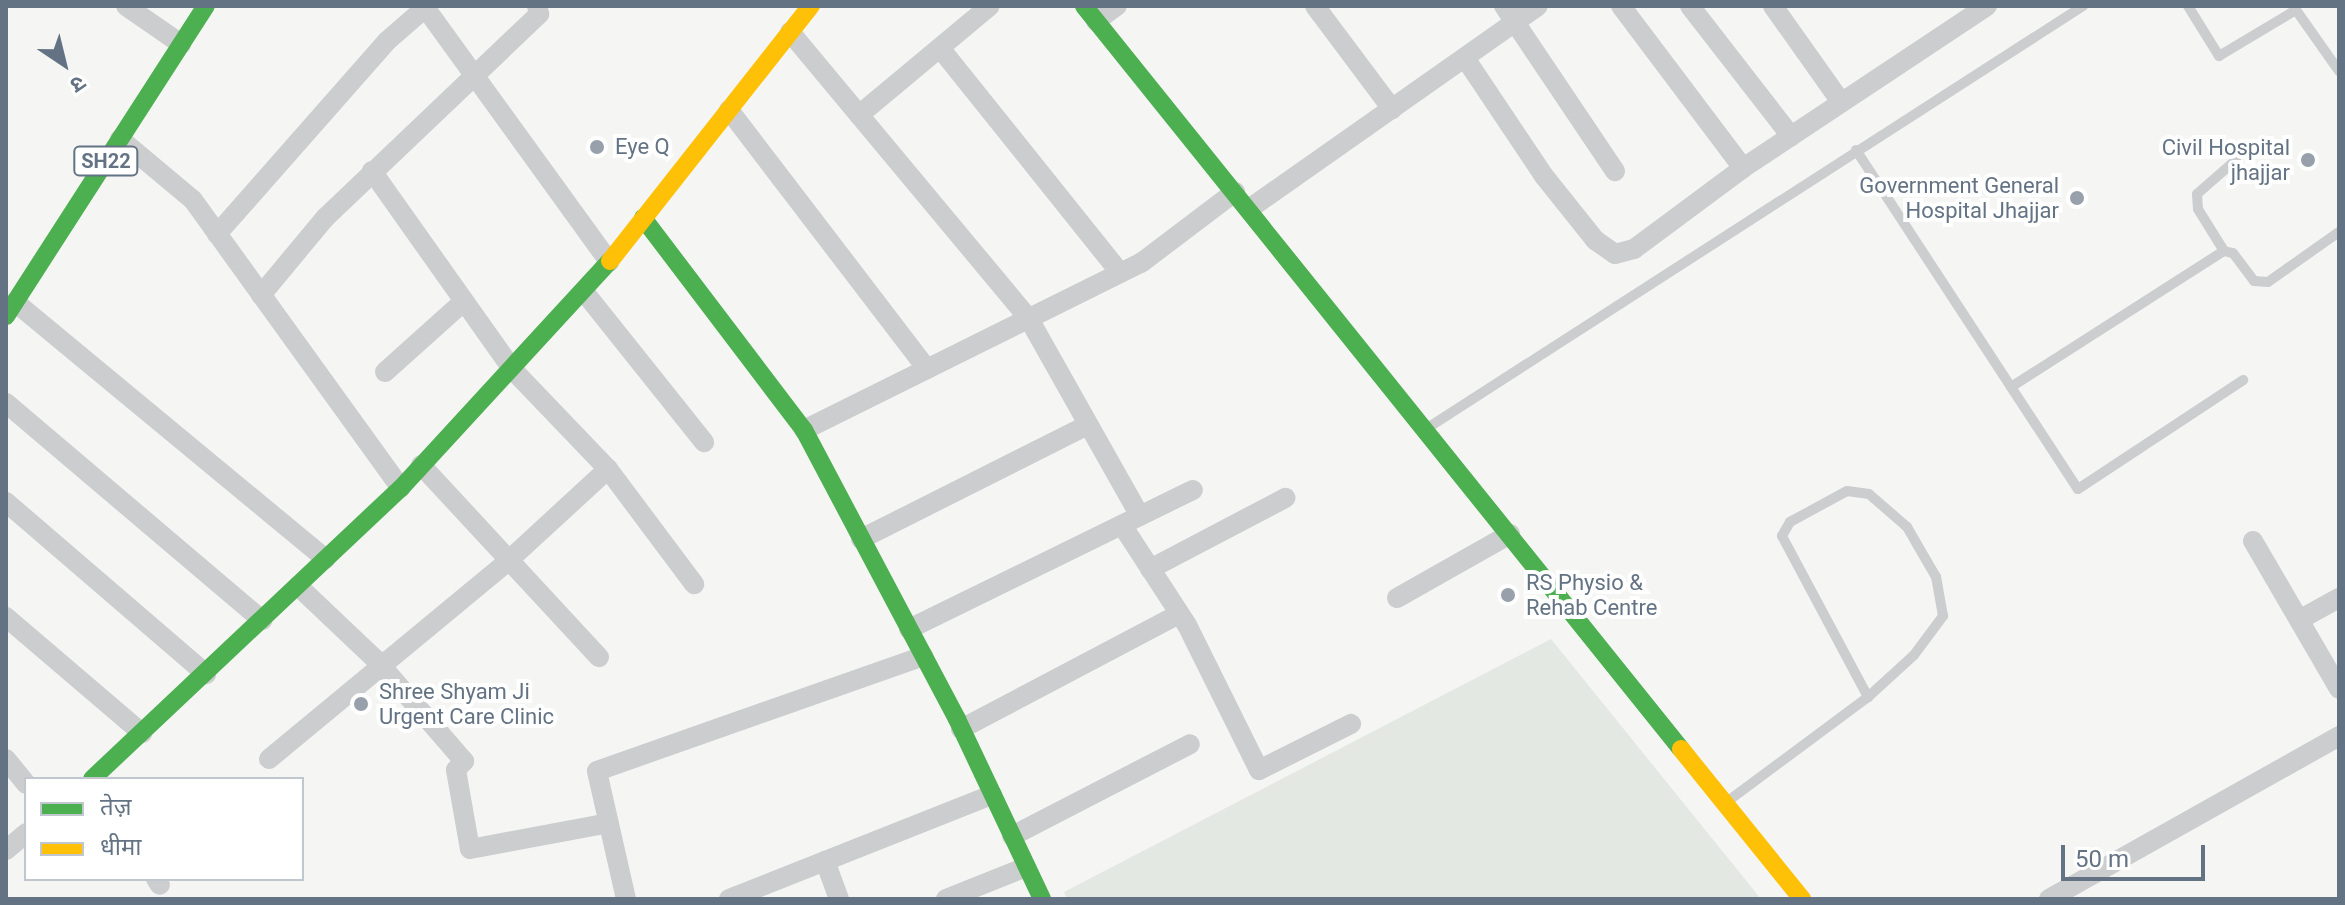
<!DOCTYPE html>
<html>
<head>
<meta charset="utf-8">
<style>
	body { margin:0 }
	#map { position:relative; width:2345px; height:905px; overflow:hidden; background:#f5f5f4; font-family:Roboto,"Noto Sans Devanagari",sans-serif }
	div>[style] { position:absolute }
	.green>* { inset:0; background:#e4e8e2 }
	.lane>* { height:10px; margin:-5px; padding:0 5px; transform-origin:5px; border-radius:5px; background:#cccdcf }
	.street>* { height:20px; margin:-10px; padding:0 10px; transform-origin:10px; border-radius:10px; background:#cccdcf }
	.fast>* { height:18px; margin:-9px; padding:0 9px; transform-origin:9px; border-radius:9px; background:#4caf50 }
	.slow>* { height:18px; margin:-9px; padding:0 9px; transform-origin:9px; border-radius:9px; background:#ffc107 }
	.dots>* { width:22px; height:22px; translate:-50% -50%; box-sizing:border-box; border:4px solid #fff; border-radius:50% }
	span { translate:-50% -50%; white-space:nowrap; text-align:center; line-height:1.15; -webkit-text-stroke:8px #fff; paint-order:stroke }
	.shield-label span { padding:2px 6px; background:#fff; border:2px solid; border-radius:6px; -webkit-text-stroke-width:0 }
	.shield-label { font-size:20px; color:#647384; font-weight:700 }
	.poi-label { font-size:22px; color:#647384 }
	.left { translate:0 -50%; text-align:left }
	.right { translate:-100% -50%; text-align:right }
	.frame { position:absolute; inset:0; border:8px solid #647384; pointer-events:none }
	.legend { position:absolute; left:24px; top:777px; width:280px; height:104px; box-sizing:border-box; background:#fff; border:2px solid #c1c7ce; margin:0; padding:10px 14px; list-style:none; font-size:24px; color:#647384 }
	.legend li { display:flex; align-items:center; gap:16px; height:40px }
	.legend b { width:40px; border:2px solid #c1c7ce }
	.north { position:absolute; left:24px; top:24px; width:80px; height:80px; -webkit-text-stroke:6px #fff; paint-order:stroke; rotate:145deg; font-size:22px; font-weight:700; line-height:32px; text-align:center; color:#647384 }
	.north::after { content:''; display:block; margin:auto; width:28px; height:36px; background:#647384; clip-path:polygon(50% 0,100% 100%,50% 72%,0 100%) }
	.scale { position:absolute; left:2061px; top:845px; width:144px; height:36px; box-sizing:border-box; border:4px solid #647384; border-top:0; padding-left:10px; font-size:24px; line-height:28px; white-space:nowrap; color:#647384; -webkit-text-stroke:6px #fff; paint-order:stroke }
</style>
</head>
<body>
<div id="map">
	<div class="green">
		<div style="clip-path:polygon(1551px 639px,1761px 899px,1067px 899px,1064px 892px)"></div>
	</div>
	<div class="lane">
		<div style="left:2188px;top:6px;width:59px;rotate:58.2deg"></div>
		<div style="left:2219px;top:56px;width:90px;rotate:-30.9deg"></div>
		<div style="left:2296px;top:10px;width:75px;rotate:54.8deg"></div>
		<div style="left:1856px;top:150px;width:405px;rotate:56.8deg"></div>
		<div style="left:2078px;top:489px;width:198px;rotate:-33.4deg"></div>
		<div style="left:2224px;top:251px;width:49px;rotate:-121.8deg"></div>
		<div style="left:2198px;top:209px;width:15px;rotate:-94deg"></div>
		<div style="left:2197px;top:194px;width:52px;rotate:-41.1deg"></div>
		<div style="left:2011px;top:387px;width:253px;rotate:-32.6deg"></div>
		<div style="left:2224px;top:251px;width:9px;rotate:13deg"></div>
		<div style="left:2233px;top:253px;width:35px;rotate:53deg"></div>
		<div style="left:2254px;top:281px;width:14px;rotate:4deg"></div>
		<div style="left:2268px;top:282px;width:87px;rotate:-35.2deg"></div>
		<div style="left:1429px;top:427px;width:778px;rotate:-32.77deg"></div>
		<div style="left:1728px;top:801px;width:174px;rotate:-36.6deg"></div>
		<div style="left:1868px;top:697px;width:62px;rotate:-42.4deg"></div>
		<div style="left:1914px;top:655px;width:49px;rotate:-53.4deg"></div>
		<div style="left:1943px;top:616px;width:40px;rotate:-100deg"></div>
		<div style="left:1936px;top:577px;width:58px;rotate:-120.1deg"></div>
		<div style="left:1907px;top:527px;width:50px;rotate:-139deg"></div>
		<div style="left:1869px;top:494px;width:22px;rotate:-172deg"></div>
		<div style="left:1847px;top:491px;width:65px;rotate:151.5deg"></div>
		<div style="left:1790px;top:522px;width:16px;rotate:120deg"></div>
		<div style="left:1782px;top:536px;width:183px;rotate:61.9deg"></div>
	</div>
	<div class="street">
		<div style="left:126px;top:6px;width:67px;rotate:34.6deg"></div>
		<div style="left:424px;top:6px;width:316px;rotate:54.1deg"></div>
		<div style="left:1315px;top:6px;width:129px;rotate:53.2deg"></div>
		<div style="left:1504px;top:6px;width:199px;rotate:56.1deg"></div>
		<div style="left:1621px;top:6px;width:203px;rotate:53deg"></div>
		<div style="left:1690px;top:6px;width:165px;rotate:52.2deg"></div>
		<div style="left:1773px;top:6px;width:118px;rotate:54.7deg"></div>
		<div style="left:1096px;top:21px;width:26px;rotate:-36deg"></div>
		<div style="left:790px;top:32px;width:373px;rotate:50.2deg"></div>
		<div style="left:1029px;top:319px;width:226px;rotate:60.6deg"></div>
		<div style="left:940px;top:48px;width:288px;rotate:51.3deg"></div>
		<div style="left:1465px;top:58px;width:142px;rotate:56.2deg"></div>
		<div style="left:1544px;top:176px;width:82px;rotate:51.4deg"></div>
		<div style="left:1595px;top:240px;width:24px;rotate:35deg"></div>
		<div style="left:1615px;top:254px;width:20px;rotate:-15deg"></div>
		<div style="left:1634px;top:249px;width:136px;rotate:-36.6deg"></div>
		<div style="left:1743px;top:168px;width:293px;rotate:-33.6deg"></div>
		<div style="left:729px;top:110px;width:326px;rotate:52.6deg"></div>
		<div style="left:859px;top:115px;width:170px;rotate:-39.8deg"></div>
		<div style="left:120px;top:139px;width:95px;rotate:39.9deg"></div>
		<div style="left:193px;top:200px;width:355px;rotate:54.2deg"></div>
		<div style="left:372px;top:171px;width:244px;rotate:54.7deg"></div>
		<div style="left:513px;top:370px;width:137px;rotate:46.2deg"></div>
		<div style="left:608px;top:469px;width:144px;rotate:53.2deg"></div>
		<div style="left:1249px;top:209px;width:353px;rotate:-35.1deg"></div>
		<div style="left:217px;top:234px;width:257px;rotate:-48.6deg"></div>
		<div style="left:387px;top:41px;width:50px;rotate:-41deg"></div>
		<div style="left:585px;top:293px;width:191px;rotate:51.4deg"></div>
		<div style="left:261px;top:295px;width:100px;rotate:-50.3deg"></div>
		<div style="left:325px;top:218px;width:296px;rotate:-43.6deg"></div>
		<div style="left:539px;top:14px;width:8px;rotate:-104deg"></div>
		<div style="left:15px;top:302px;width:403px;rotate:39.6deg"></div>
		<div style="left:385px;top:372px;width:106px;rotate:-41.9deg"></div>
		<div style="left:6px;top:403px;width:336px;rotate:40.3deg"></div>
		<div style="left:804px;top:430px;width:376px;rotate:-26.4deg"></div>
		<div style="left:1141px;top:263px;width:118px;rotate:-37.1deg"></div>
		<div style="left:421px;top:465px;width:262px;rotate:47.2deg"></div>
		<div style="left:6px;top:502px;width:264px;rotate:40.7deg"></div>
		<div style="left:1122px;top:525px;width:119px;rotate:57deg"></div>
		<div style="left:1187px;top:625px;width:162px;rotate:63.6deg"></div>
		<div style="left:1259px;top:770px;width:103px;rotate:-26.6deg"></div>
		<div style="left:861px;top:539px;width:254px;rotate:-26.7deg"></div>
		<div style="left:2253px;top:541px;width:171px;rotate:59.8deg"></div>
		<div style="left:1150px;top:569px;width:153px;rotate:-27.7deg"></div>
		<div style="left:298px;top:586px;width:112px;rotate:43.5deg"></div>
		<div style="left:379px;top:663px;width:130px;rotate:49.1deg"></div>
		<div style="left:464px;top:761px;width:12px;rotate:132deg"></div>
		<div style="left:456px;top:770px;width:80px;rotate:80deg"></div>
		<div style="left:470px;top:849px;width:141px;rotate:-10.6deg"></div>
		<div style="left:1397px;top:598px;width:130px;rotate:-29.5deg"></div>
		<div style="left:6px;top:617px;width:179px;rotate:40.5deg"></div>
		<div style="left:2299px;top:620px;width:46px;rotate:-28.8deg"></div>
		<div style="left:909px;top:629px;width:316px;rotate:-26.1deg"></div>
		<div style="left:961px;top:729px;width:246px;rotate:-27.8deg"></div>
		<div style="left:6px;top:759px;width:32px;rotate:51deg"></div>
		<div style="left:269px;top:759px;width:310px;rotate:-39.6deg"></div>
		<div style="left:508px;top:561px;width:136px;rotate:-42.6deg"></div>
		<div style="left:1012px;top:836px;width:200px;rotate:-27.3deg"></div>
		<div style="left:6px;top:850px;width:26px;rotate:-40deg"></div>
		<div style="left:825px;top:861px;width:40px;rotate:69.8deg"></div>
		<div style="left:156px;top:879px;width:7px;rotate:56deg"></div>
		<div style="left:626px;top:899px;width:131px;rotate:-102.8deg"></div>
		<div style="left:597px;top:771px;width:346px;rotate:-19.4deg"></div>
		<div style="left:729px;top:899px;width:283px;rotate:-21.6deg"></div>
		<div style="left:946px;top:899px;width:86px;rotate:-21.8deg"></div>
		<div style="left:2049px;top:899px;width:333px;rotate:-29.3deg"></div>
	</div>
	<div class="fast">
		<div style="left:1084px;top:6px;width:953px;rotate:51.22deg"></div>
		<div style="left:643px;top:218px;width:266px;rotate:52.8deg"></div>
		<div style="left:804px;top:430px;width:327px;rotate:62.1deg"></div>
		<div style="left:957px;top:719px;width:199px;rotate:64.7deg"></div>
		<div style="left:6px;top:316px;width:369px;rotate:-57.2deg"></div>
		<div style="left:92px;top:779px;width:424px;rotate:-43.3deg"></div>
		<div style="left:401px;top:488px;width:309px;rotate:-47.4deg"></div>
	</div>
	<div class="slow">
		<div style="left:610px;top:261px;width:325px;rotate:-51.8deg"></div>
		<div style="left:1681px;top:749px;width:193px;rotate:51.1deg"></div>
	</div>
	<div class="dots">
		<div style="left:597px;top:147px;background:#97a0ab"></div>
		<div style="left:2308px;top:160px;background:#97a0ab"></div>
		<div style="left:2077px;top:198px;background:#97a0ab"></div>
		<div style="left:1508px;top:595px;background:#97a0ab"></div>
		<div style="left:361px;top:704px;background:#97a0ab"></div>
	</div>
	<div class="shield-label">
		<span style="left:106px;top:161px">SH22</span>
	</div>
	<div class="poi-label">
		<span class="left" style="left:615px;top:147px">Eye Q</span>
		<span class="right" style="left:2290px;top:160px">Civil Hospital<br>jhajjar</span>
		<span class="right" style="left:2059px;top:198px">Government General<br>Hospital Jhajjar</span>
		<span class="left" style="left:1526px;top:595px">RS Physio &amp;<br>Rehab Centre</span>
		<span class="left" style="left:379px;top:704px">Shree Shyam Ji<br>Urgent Care Clinic</span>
	</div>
	<div class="frame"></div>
	<ul class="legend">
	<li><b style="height:10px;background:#4caf50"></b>तेज़</li>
	<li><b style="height:10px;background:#ffc107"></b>धीमा</li>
	</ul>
	<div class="north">उ</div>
	<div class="scale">50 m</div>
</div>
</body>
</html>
